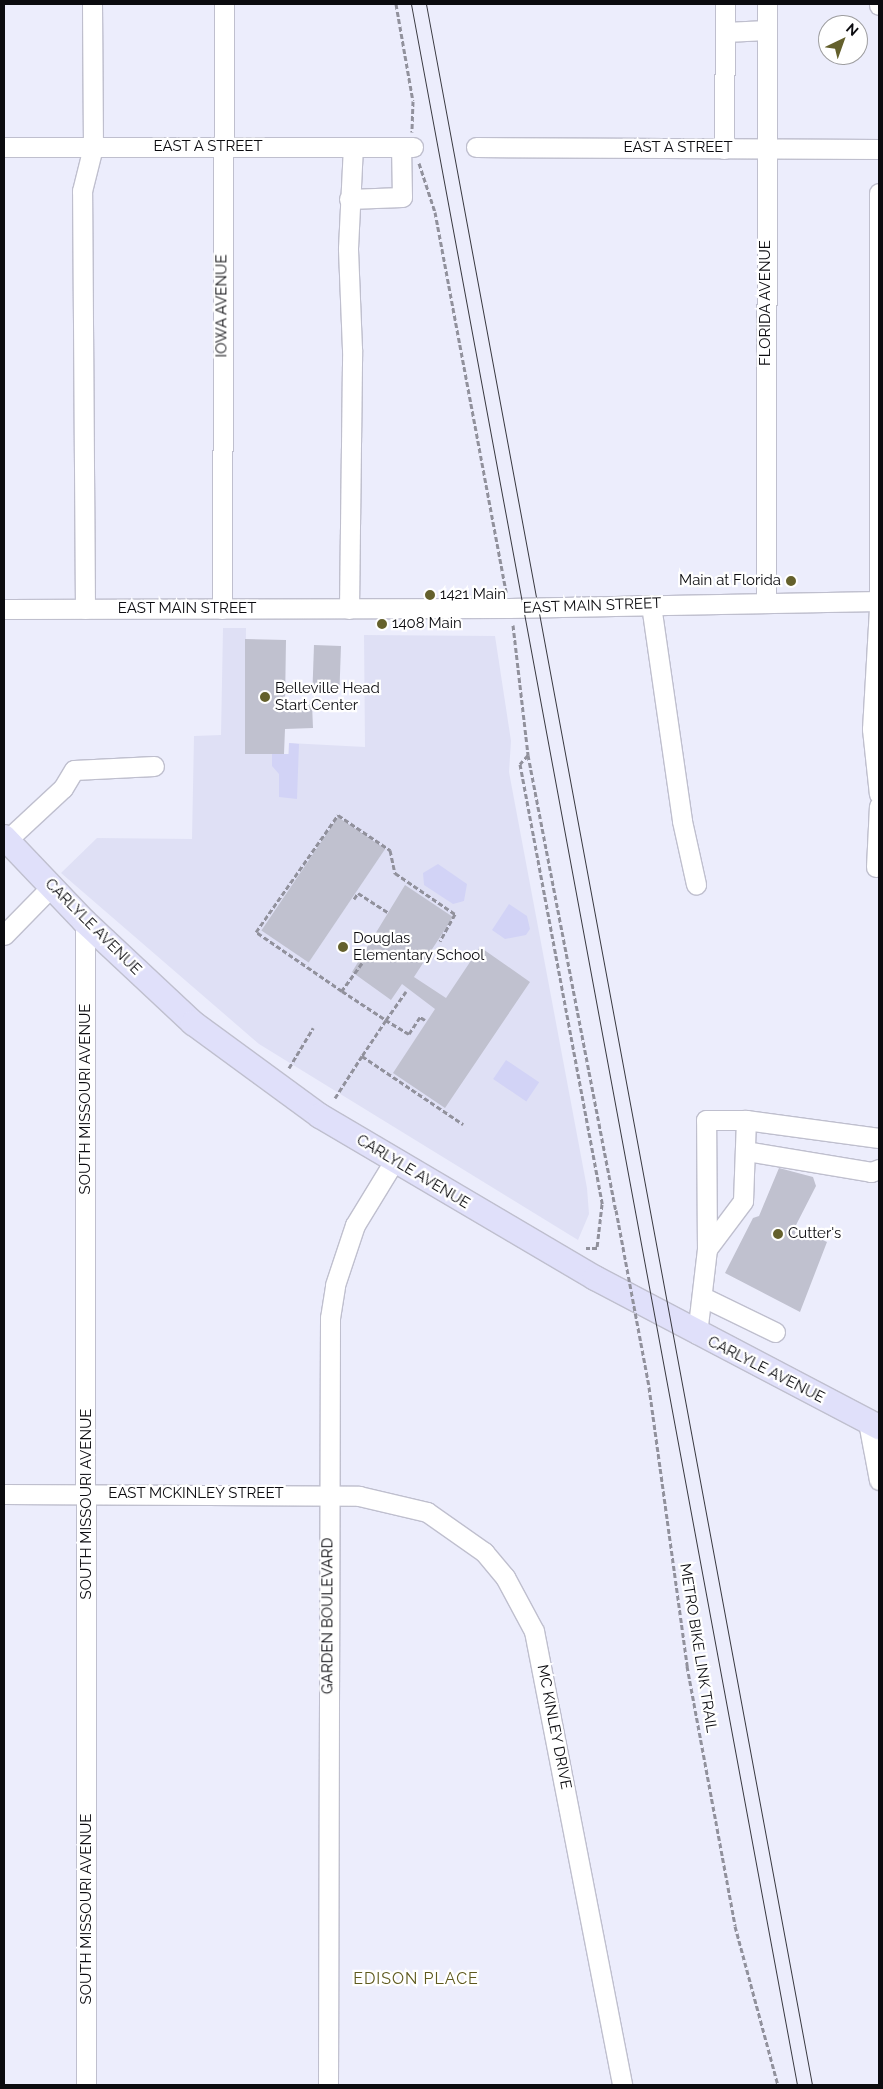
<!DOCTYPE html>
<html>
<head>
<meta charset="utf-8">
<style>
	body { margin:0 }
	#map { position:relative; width:883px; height:2089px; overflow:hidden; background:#ecedfc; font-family:Raleway,sans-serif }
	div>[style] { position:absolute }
	.built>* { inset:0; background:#dfe0f5 }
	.green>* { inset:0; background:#d2d3f6; transform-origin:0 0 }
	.building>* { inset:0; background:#c0c1cf; transform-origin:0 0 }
	.path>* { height:3px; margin-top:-1.5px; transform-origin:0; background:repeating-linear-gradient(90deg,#91919c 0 5px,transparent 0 7.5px) }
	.roads { filter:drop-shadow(1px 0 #bfbfce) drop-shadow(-1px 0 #bfbfce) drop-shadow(0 1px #bfbfce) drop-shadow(0 -1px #bfbfce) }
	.minor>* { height:19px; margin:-9.5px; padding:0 9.5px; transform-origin:9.5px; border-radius:9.5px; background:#fff }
	.major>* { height:24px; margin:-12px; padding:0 12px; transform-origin:12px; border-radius:12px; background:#e0e0fa }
	.tram>* { height:1px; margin:-0.5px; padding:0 0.5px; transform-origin:0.5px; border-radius:0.5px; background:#393940 }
	.path-bridge>* { height:3px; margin-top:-1.5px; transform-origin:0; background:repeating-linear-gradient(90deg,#91919c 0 5px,transparent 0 7.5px) }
	.dots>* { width:14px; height:14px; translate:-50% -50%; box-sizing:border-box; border:2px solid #fff; border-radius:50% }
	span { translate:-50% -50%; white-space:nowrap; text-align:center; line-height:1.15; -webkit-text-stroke:4.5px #fff; paint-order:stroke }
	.street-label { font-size:15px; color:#0b0b0f }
	.poi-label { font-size:15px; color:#0b0b0f }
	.right { translate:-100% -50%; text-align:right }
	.left { translate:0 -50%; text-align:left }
	.neighbourhood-label { font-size:16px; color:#5e591d; letter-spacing:1px }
	.frame { position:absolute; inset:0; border:5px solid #0b0b0f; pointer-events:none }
	.north { position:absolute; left:818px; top:15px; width:50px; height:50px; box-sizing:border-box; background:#fff; border:1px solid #9d9d9f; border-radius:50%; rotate:42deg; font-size:14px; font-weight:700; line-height:20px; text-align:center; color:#0b0b0f }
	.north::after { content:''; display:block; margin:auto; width:18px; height:22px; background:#64602c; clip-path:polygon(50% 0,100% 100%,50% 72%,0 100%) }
</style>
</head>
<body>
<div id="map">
	<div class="built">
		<div style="clip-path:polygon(223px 628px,246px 628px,245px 754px,288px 754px,289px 743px,365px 747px,364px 635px,495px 636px,511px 741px,509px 772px,587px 1188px,589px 1214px,578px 1240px,259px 1044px,61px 873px,97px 838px,192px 839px,194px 736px,221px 735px)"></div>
	</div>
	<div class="green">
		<div style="clip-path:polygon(289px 743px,299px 744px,297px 799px,279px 797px,279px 774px,272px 766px,272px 754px,289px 754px)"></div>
		<div style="clip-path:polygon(438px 864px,467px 884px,464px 901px,453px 904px,424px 885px,423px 873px)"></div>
		<div style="clip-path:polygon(509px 904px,527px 916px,530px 929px,526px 935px,505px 939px,492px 930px)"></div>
		<div style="left:506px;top:1060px;width:40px;height:23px;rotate:34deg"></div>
	</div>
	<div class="building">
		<div style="clip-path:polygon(245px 639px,286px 640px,285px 704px,312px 704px,313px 728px,285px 729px,284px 754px,245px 754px)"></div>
		<div style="left:314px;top:645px;width:27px;height:41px;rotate:2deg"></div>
		<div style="left:338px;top:817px;width:57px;height:137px;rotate:34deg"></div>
		<div style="clip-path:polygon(405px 885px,453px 917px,414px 977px,446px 998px,480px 947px,530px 982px,445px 1108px,393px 1073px,435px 1009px,402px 984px,391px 1000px,352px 972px)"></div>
		<div style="clip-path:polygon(779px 1168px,813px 1177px,816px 1186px,795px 1227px,827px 1242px,800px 1312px,725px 1273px,753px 1218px,759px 1216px)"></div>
	</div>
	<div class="path">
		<div style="left:396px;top:4px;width:98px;rotate:80.1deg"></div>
		<div style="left:413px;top:101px;width:31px;rotate:92deg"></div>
		<div style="left:419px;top:163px;width:52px;rotate:71.9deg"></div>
		<div style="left:435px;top:212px;width:387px;rotate:79.4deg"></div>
		<div style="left:513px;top:625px;width:131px;rotate:83.4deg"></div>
		<div style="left:528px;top:755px;width:463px;rotate:79.1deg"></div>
		<div style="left:528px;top:755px;width:12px;rotate:132deg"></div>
		<div style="left:520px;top:764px;width:448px;rotate:79.4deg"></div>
		<div style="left:602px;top:1204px;width:44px;rotate:96.5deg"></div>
		<div style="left:597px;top:1248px;width:11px;rotate:180deg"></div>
		<div style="left:354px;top:899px;width:7px;rotate:-56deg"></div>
		<div style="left:358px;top:893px;width:35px;rotate:33deg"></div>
		<div style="left:362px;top:963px;width:34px;rotate:126deg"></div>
		<div style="left:342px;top:991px;width:104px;rotate:-145.5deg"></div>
		<div style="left:256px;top:932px;width:143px;rotate:-55deg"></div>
		<div style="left:338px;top:815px;width:63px;rotate:33.9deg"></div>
		<div style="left:390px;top:850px;width:24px;rotate:78deg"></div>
		<div style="left:395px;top:873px;width:73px;rotate:34.3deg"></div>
		<div style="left:455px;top:914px;width:31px;rotate:119deg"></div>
		<div style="left:342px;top:991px;width:53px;rotate:33.4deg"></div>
		<div style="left:386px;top:1020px;width:35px;rotate:-55deg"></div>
		<div style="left:425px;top:1020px;width:6px;rotate:-149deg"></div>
		<div style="left:420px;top:1017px;width:20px;rotate:123deg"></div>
		<div style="left:409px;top:1034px;width:27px;rotate:-149deg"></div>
		<div style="left:386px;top:1020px;width:43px;rotate:123.7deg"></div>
		<div style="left:362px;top:1056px;width:122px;rotate:34deg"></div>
		<div style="left:289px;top:1068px;width:47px;rotate:-59deg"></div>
		<div style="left:335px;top:1098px;width:50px;rotate:-57.3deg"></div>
		<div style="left:649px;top:1387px;width:282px;rotate:82.2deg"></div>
		<div style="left:687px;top:1666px;width:264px;rotate:79.5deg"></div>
		<div style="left:735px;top:1926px;width:165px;rotate:74.9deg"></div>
	</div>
	<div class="roads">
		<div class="minor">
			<div style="left:879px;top:4px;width:1px;rotate:90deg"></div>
			<div style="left:725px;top:32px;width:42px;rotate:-2.7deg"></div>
			<div style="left:4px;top:147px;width:409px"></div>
			<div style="left:476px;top:147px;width:403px;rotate:0.3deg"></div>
			<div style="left:724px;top:149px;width:145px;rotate:-89.6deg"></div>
			<div style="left:879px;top:193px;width:403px;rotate:90deg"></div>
			<div style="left:349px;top:199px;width:53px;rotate:-2.2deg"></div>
			<div style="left:402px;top:197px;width:50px;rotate:-91.1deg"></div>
			<div style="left:766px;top:602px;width:598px;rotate:-89.9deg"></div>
			<div style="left:651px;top:605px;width:218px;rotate:81.8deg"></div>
			<div style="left:682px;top:821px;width:65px;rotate:77.5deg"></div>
			<div style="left:879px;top:608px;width:121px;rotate:93.3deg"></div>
			<div style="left:872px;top:729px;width:65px;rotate:83.9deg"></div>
			<div style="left:4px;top:609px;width:505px;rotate:-0.11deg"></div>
			<div style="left:509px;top:608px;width:370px;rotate:-1.1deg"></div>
			<div style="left:85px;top:609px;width:418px;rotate:-90.4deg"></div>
			<div style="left:82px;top:191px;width:45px;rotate:-76deg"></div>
			<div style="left:93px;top:147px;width:143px;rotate:-90.4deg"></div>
			<div style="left:222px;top:609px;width:605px;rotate:-89.81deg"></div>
			<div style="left:349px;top:609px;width:260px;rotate:-89.3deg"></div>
			<div style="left:352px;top:349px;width:101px;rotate:-92.3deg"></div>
			<div style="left:348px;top:248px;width:101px;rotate:-87.2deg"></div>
			<div style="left:7px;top:840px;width:76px;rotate:-42.9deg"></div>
			<div style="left:63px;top:788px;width:21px;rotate:-59deg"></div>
			<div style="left:74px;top:770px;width:80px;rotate:-2.9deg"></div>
			<div style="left:876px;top:867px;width:61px;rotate:-87.2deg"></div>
			<div style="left:85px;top:922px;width:1163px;rotate:89.95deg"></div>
			<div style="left:4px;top:935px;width:67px;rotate:-45.6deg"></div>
			<div style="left:746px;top:1151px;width:127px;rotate:9.5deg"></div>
			<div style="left:871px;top:1172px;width:9px;rotate:-21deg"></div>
			<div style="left:707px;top:1249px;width:60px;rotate:-53.1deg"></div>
			<div style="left:743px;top:1201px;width:81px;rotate:-87.9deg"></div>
			<div style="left:703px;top:1297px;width:80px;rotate:25.9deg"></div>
			<div style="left:697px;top:1334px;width:86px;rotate:-83.3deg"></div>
			<div style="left:707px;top:1249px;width:129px;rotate:-90.4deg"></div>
			<div style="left:706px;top:1120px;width:40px"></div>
			<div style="left:746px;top:1120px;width:134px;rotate:7.7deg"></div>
			<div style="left:868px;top:1422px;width:59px;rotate:79.3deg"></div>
			<div style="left:4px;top:1494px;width:355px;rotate:0.3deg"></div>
			<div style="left:359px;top:1496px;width:70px;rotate:13.2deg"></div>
			<div style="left:427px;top:1512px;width:70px;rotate:35.1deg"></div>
			<div style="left:484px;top:1552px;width:33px;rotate:50deg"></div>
			<div style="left:505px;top:1577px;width:61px;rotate:61.8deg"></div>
			<div style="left:534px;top:1631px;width:462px;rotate:79deg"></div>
			<div style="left:328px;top:2085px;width:767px;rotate:-89.85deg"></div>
			<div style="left:330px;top:1318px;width:33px;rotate:-81deg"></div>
			<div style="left:335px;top:1285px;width:63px;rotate:-71.6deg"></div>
			<div style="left:355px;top:1225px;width:75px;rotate:-58.6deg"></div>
		</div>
		<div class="major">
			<div style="left:4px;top:837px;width:117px;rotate:46.4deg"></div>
			<div style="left:85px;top:922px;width:148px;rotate:43.1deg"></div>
			<div style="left:193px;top:1023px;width:157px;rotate:36.2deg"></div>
			<div style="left:320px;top:1116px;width:319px;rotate:30.5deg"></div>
			<div style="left:595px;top:1278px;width:321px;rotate:27.7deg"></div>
		</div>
	</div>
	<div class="tram">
		<div style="left:411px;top:4px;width:2116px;rotate:79.49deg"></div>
		<div style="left:426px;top:4px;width:2116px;rotate:79.49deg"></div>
	</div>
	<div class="path-bridge">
		<div style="left:616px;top:1210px;width:180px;rotate:79.4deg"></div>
	</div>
	<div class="dots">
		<div style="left:791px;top:581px;background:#64602c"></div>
		<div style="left:430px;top:595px;background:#64602c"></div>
		<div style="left:382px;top:624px;background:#64602c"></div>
		<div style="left:265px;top:697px;background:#64602c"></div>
		<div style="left:343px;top:947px;background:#64602c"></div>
		<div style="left:778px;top:1234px;background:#64602c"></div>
	</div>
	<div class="street-label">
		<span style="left:208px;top:147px">EAST A STREET</span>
		<span style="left:678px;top:148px">EAST A STREET</span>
		<span style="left:766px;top:303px;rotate:-90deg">FLORIDA AVENUE</span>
		<span style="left:222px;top:306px;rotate:-90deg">IOWA AVENUE</span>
		<span style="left:592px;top:606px;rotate:-2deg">EAST MAIN STREET</span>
		<span style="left:187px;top:609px">EAST MAIN STREET</span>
		<span style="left:93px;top:927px;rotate:45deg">CARLYLE AVENUE</span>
		<span style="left:86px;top:1099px;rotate:-90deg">SOUTH MISSOURI AVENUE</span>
		<span style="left:413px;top:1172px;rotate:31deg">CARLYLE AVENUE</span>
		<span style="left:766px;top:1370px;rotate:27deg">CARLYLE AVENUE</span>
		<span style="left:196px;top:1494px">EAST MCKINLEY STREET</span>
		<span style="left:87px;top:1504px;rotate:-90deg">SOUTH MISSOURI AVENUE</span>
		<span style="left:328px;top:1616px;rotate:-90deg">GARDEN BOULEVARD</span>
		<span style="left:698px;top:1648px;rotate:81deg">METRO BIKE LINK TRAIL</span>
		<span style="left:554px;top:1727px;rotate:79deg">MC KINLEY DRIVE</span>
		<span style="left:87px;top:1909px;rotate:-90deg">SOUTH MISSOURI AVENUE</span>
	</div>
	<div class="poi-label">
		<span class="right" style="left:781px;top:581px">Main at Florida</span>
		<span class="left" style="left:440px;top:595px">1421 Main</span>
		<span class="left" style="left:392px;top:624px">1408 Main</span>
		<span class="left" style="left:275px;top:697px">Belleville Head<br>Start Center</span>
		<span class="left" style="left:353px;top:947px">Douglas<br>Elementary School</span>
		<span class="left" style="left:788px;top:1234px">Cutter's</span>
	</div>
	<div class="neighbourhood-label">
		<span style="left:416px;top:1979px">EDISON PLACE</span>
	</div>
	<div class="frame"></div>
	<div class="north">N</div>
</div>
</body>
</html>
